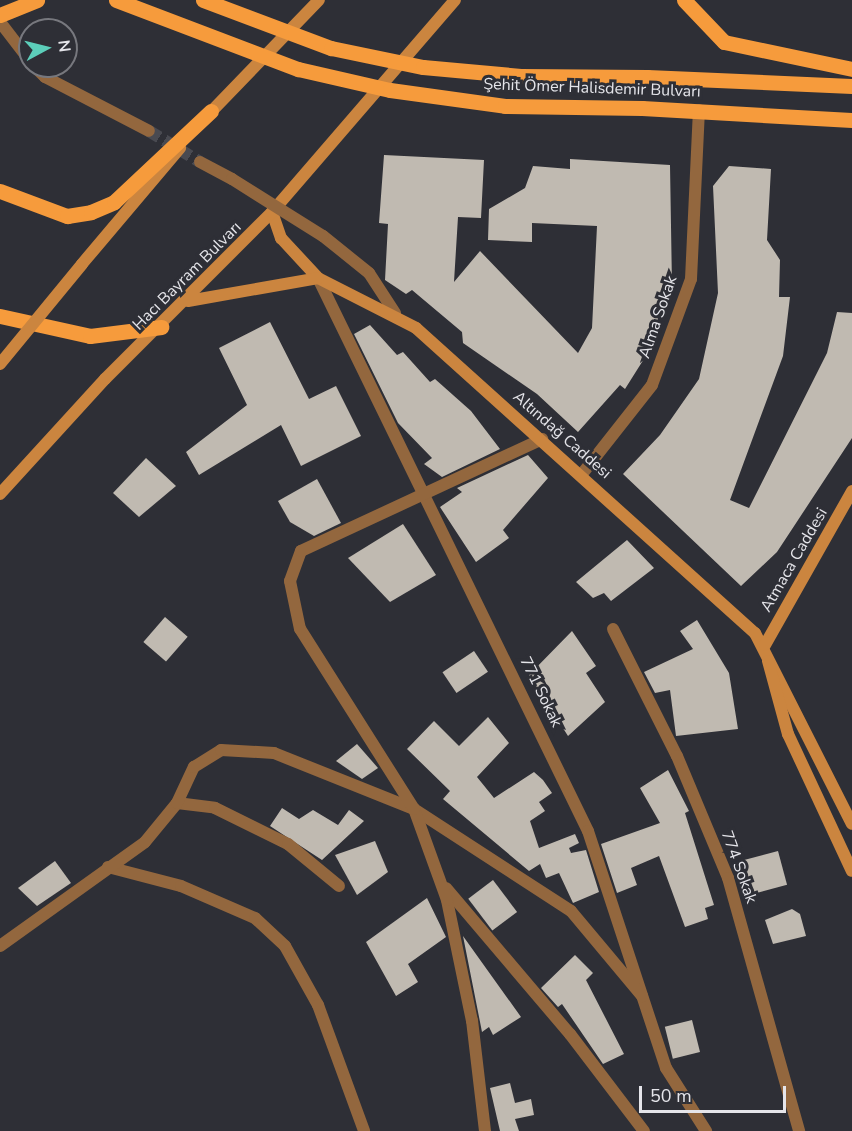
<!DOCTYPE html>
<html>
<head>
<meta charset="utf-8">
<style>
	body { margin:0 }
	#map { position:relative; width:852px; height:1131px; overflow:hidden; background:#2e2f36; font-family:"Nunito Sans",sans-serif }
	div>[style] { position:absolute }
	.building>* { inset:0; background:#c0bab1; transform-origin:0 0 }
	.pedestrian-tunnel>* { height:12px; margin-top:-6px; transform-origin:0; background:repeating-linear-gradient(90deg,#494a51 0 12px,transparent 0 18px) }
	.pedestrian>* { height:12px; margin:-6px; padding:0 6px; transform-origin:6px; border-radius:6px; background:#93673e }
	.minor>* { height:12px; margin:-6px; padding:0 6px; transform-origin:6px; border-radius:6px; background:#93673e }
	.secondary>* { height:12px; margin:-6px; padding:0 6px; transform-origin:6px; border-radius:6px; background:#cb853f }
	.primary>* { height:15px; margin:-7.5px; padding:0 7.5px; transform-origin:7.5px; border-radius:7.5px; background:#f69b3c }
	.pedestrian-bridge>* { height:12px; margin:-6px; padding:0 6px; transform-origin:6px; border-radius:6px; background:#93673e }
	.secondary-bridge>* { height:12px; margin:-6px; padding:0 6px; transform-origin:6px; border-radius:6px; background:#cb853f }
	.primary-bridge>* { height:15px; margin:-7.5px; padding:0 7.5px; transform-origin:7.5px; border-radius:7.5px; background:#f69b3c }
	span { translate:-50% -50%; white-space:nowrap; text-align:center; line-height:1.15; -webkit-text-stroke:6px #2e2f36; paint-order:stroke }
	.street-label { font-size:16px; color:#e5e5ea }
	.north { position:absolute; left:18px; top:18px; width:60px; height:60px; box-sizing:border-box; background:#2e2f36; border:2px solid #77787e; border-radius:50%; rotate:83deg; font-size:16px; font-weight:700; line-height:24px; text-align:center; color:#e5e5ea }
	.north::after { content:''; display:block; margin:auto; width:21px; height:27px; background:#5cceba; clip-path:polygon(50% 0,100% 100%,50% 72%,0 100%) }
	.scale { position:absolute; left:639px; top:1086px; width:147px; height:27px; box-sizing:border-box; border:3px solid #e5e5ea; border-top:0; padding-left:8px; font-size:18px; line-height:21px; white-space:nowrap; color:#e5e5ea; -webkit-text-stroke:4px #2e2f36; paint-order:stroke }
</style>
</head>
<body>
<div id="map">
	<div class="building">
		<div style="clip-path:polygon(384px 155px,484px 160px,481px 218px,458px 217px,454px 282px,480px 251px,578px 353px,592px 328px,597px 226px,532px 223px,532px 242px,488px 240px,489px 209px,525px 188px,533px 166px,570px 169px,570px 159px,670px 165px,672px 286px,663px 286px,654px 343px,625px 389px,620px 385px,578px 432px,537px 394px,463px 343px,462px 332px,412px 290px,406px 294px,385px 280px,388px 224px,379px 223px)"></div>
		<div style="clip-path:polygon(729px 166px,771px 169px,767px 240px,780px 260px,779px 297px,790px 297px,783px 356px,730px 500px,749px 508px,827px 353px,837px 312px,852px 313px,852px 438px,777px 552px,741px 586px,623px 474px,660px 435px,699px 379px,718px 293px,713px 186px)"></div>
		<div style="clip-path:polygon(270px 322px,309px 399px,336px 386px,361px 436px,301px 466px,281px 425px,199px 475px,186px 452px,247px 405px,219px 348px)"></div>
		<div style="clip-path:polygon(370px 325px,397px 355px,403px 352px,430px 382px,435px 379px,471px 411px,500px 449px,442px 477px,424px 464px,432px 458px,398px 423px,354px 334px)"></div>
		<div style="clip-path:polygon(528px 455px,548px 478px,503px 530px,509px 538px,476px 562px,440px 507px,462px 492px,457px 488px)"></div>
		<div style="clip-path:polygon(146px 458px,176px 486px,139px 517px,113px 493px)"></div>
		<div style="clip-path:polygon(317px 479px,341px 523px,314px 536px,290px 522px,278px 501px)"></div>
		<div style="clip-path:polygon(403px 524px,436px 575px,390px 602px,348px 558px)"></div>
		<div style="clip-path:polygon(627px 540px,654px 568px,611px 601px,604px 593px,593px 598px,576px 582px)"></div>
		<div style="left:165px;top:617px;width:30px;height:33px;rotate:41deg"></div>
		<div style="clip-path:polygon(697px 620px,729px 673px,738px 729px,676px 736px,670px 690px,655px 693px,644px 672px,693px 649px,680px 631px)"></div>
		<div style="clip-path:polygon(572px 631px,596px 666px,586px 673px,605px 702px,568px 736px,529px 675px)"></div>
		<div style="left:474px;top:651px;width:25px;height:38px;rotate:56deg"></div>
		<div style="clip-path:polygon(488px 717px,509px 743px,477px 777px,494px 798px,534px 772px,543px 780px,552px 793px,539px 802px,545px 811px,530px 821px,539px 848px,575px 834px,579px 843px,569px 848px,571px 853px,586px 850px,599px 892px,573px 903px,559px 873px,546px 878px,540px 864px,529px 871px,443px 799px,450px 791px,407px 749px,434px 721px,459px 746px)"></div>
		<div style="clip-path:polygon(357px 744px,378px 768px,362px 779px,336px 761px)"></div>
		<div style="clip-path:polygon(668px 770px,689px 811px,685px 813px,714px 905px,705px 908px,708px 919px,685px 927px,659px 856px,631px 868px,637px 885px,617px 893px,601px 844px,660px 823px,640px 788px)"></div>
		<div style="clip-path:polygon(282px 808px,299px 819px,313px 810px,338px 825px,349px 810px,364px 821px,322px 860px,270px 826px)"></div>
		<div style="clip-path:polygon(375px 841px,388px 872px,357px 895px,335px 855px)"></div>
		<div style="left:778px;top:851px;width:35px;height:40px;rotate:75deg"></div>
		<div style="clip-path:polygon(55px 861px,71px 883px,37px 906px,18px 888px)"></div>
		<div style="left:493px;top:880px;width:40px;height:31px;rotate:53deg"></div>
		<div style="clip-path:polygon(427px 898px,446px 937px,408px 964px,418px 982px,396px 996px,366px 942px)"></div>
		<div style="clip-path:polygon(792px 909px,800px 914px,806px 936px,773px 944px,765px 920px)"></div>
		<div style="clip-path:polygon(463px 936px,521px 1017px,493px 1035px,489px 1027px,482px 1032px)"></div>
		<div style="clip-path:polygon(575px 955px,593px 973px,586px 980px,624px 1054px,603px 1064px,562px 1004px,558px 1007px,541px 988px)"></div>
		<div style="left:692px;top:1020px;width:33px;height:28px;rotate:76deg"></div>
		<div style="clip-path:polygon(510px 1083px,515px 1103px,531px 1099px,534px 1115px,515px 1119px,519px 1131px,500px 1131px,490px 1088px)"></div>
	</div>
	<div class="pedestrian-tunnel">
		<div style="left:149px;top:131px;width:60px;rotate:31.3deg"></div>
	</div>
	<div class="pedestrian">
		<div style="left:0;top:22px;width:49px;rotate:52.4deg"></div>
		<div style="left:34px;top:66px;width:16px;rotate:45deg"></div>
		<div style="left:45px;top:77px;width:117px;rotate:27.4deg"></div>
		<div style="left:200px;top:162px;width:36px;rotate:28deg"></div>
		<div style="left:323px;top:236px;width:59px;rotate:38.8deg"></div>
		<div style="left:369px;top:273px;width:48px;rotate:57deg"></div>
	</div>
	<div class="minor">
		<div style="left:318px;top:278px;width:615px;rotate:63.98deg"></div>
		<div style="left:588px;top:831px;width:250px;rotate:71.8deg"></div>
		<div style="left:666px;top:1068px;width:75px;rotate:57.6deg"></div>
		<div style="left:582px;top:474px;width:113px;rotate:-51.8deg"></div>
		<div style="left:652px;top:385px;width:113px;rotate:-69.8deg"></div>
		<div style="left:691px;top:279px;width:169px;rotate:-87.3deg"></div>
		<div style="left:613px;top:629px;width:142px;rotate:63.3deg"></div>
		<div style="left:677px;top:756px;width:132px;rotate:67.3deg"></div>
		<div style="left:728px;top:878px;width:263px;rotate:74.3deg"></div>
		<div style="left:177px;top:803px;width:38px;rotate:7deg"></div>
		<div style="left:215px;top:808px;width:81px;rotate:26.3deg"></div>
		<div style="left:288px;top:844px;width:66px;rotate:39.5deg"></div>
		<div style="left:108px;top:867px;width:75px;rotate:14.6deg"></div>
		<div style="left:181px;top:886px;width:81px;rotate:23.4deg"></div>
		<div style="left:255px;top:918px;width:41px;rotate:43deg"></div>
		<div style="left:285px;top:946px;width:68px;rotate:60.8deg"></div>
		<div style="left:318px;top:1005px;width:134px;rotate:69.9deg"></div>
		<div style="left:446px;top:888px;width:192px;rotate:49.7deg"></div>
		<div style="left:570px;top:1034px;width:122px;rotate:52.7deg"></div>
		<div style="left:0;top:946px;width:178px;rotate:-35.6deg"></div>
		<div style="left:145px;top:842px;width:50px;rotate:-50.6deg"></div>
		<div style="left:177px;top:803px;width:40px;rotate:-65deg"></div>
		<div style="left:194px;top:767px;width:32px;rotate:-32deg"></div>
		<div style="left:221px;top:750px;width:53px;rotate:3.2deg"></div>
		<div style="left:274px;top:753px;width:151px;rotate:21.8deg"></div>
		<div style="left:414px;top:809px;width:187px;rotate:33deg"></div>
		<div style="left:571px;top:911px;width:111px;rotate:50.1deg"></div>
		<div style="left:485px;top:1131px;width:111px;rotate:-96.7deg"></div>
		<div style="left:472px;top:1021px;width:124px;rotate:-101.7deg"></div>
		<div style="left:447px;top:900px;width:97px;rotate:-109.9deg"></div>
		<div style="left:414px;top:809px;width:213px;rotate:-122.3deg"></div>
		<div style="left:300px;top:629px;width:49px;rotate:-101.8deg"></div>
		<div style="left:290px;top:581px;width:32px;rotate:-70deg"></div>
		<div style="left:301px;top:551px;width:266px;rotate:-24.9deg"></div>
	</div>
	<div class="secondary">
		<div style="left:207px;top:116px;width:161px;rotate:-46deg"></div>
		<div style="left:272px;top:212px;width:28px;rotate:71deg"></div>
		<div style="left:281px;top:238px;width:54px;rotate:47.2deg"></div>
		<div style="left:318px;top:278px;width:110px;rotate:27deg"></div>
		<div style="left:416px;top:328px;width:456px;rotate:42deg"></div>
		<div style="left:755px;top:633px;width:214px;rotate:63.1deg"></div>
		<div style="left:82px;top:264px;width:152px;rotate:-49.8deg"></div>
		<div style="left:188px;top:301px;width:132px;rotate:-10deg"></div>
		<div style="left:0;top:494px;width:156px;rotate:-47.6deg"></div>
		<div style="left:105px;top:379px;width:236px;rotate:-45deg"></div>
		<div style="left:272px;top:212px;width:280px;rotate:-49.2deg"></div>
		<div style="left:765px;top:645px;width:177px;rotate:-60.5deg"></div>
		<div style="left:768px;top:661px;width:76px;rotate:74.7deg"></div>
		<div style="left:788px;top:734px;width:151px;rotate:65deg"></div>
	</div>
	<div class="primary">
		<div style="left:684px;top:0;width:58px;rotate:46.4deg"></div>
		<div style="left:724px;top:42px;width:131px;rotate:11.9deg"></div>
		<div style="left:0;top:15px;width:40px;rotate:-22deg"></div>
		<div style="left:647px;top:77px;width:205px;rotate:2.5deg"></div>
		<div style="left:642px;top:108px;width:210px;rotate:3.3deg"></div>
		<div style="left:0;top:191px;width:72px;rotate:20.5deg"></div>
		<div style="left:67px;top:216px;width:24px;rotate:-9deg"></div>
		<div style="left:91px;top:212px;width:25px;rotate:-23deg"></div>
		<div style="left:114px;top:202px;width:133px;rotate:-43.2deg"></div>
		<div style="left:0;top:316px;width:92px;rotate:12.5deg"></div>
		<div style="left:90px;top:336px;width:72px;rotate:-7.2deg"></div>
	</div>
	<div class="pedestrian-bridge">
		<div style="left:232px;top:179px;width:107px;rotate:32.1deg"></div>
	</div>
	<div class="secondary-bridge">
		<div style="left:0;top:364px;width:129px;rotate:-50.6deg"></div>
	</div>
	<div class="primary-bridge">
		<div style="left:116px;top:0;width:195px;rotate:20.8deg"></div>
		<div style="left:298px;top:69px;width:94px;rotate:12.9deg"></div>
		<div style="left:390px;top:90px;width:116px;rotate:7.9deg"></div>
		<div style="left:505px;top:106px;width:137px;rotate:0.8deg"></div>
		<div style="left:203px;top:0;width:137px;rotate:20.6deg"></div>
		<div style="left:331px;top:48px;width:94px;rotate:11.7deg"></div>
		<div style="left:423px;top:67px;width:98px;rotate:5.2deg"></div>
		<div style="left:521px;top:76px;width:126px;rotate:0.5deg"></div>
	</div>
	<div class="street-label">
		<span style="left:592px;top:88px;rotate:2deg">Şehit Ömer Halisdemir Bulvarı</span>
		<span style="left:187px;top:276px;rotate:-45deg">Hacı Bayram Bulvarı</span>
		<span style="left:658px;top:317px;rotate:-71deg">Alma Sokak</span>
		<span style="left:562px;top:435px;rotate:41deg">Altındağ Caddesi</span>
		<span style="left:794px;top:560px;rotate:-60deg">Atmaca Caddesi</span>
		<span style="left:541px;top:692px;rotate:64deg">771 Sokak</span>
		<span style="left:739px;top:867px;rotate:70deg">774 Sokak</span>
	</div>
	<div class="north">N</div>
	<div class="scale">50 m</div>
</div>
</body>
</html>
